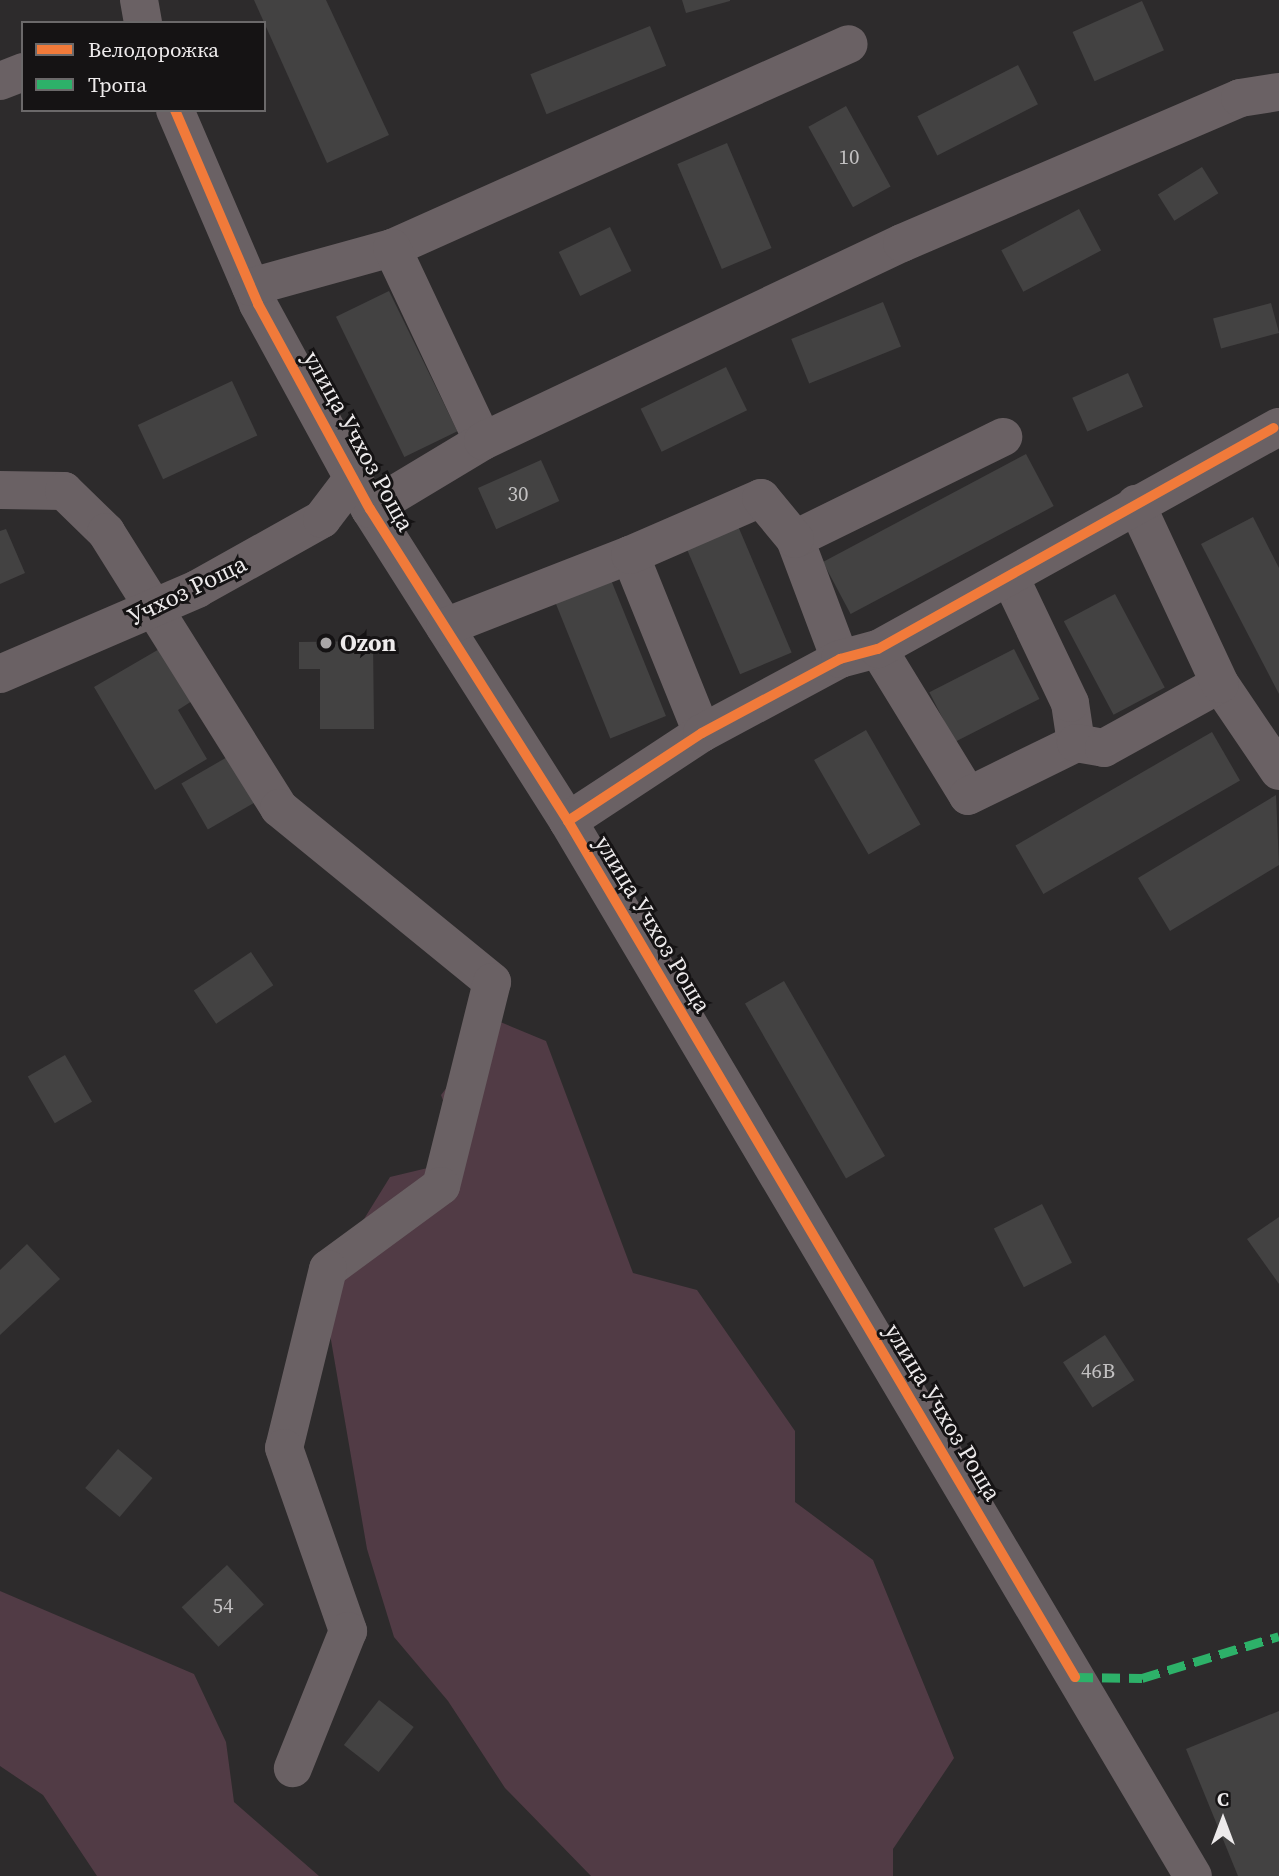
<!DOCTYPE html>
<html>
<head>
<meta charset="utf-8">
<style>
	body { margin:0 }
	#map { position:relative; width:1279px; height:1876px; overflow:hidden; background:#2d2b2c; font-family:"Source Serif 4",serif }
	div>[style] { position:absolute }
	.green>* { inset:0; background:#513b45 }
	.building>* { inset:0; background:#434242; transform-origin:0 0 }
	.minor>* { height:38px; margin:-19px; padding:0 19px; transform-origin:19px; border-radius:19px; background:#6a6164 }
	.quiet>* { height:9px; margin-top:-4.5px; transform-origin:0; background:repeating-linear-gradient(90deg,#2db169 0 18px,transparent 0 27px) }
	.cycleway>* { height:10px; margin:-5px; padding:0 5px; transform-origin:5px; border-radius:5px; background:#f17a3a }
	.dots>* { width:19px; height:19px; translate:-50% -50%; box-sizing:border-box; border:4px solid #151314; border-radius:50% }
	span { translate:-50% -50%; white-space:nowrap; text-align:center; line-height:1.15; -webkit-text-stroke:6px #151314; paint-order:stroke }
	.number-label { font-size:21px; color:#c2c0c1 }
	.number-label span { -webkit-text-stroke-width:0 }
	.street-label { font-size:24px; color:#edeaeb }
	.poi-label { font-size:24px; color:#edeaeb; font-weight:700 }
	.left { translate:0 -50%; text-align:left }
	.legend { position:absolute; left:21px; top:21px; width:245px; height:91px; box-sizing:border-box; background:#151314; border:2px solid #6b696a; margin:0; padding:9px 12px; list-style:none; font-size:21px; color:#edeaeb }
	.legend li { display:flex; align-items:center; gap:14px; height:35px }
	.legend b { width:35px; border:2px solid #6b696a }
	.north { position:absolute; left:1188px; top:1785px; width:70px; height:70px; -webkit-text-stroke:5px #151314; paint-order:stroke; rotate:0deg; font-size:19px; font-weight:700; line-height:28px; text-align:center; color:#edeaeb }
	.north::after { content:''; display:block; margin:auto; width:24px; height:32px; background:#edeaeb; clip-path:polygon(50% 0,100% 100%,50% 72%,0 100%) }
</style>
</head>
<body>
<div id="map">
	<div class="green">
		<div style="clip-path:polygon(498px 1021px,546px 1041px,633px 1273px,697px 1290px,795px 1431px,795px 1502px,873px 1560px,954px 1758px,893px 1849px,893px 1876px,591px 1876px,505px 1788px,448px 1701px,394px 1637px,367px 1549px,327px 1317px,343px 1253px,390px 1177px,465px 1159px,441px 1095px)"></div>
		<div style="clip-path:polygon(0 1591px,194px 1674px,226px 1742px,234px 1802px,319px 1876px,97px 1876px,43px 1795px,0 1766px)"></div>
	</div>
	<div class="building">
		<div style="clip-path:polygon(254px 0,326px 0,389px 135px,327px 163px)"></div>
		<div style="clip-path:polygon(682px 0,730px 0,730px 1px,686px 13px)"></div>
		<div style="left:1142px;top:1px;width:54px;height:76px;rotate:66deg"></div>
		<div style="left:650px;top:26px;width:43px;height:129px;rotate:68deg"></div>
		<div style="left:1018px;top:65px;width:44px;height:113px;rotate:63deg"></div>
		<div style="left:846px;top:106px;width:92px;height:43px;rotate:61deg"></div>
		<div style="left:727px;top:143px;width:114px;height:54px;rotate:67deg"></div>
		<div style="left:1202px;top:167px;width:31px;height:52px;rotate:58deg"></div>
		<div style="left:1079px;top:209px;width:47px;height:88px;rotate:62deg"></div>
		<div style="left:610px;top:227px;width:49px;height:57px;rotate:64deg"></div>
		<div style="left:389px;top:291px;width:156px;height:59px;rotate:64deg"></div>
		<div style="left:883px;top:302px;width:48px;height:99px;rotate:68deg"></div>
		<div style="left:1271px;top:303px;width:31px;height:60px;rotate:75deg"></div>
		<div style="left:726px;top:367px;width:48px;height:95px;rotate:64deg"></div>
		<div style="left:1128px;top:373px;width:37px;height:61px;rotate:66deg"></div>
		<div style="left:232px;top:381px;width:60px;height:104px;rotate:65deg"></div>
		<div style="left:1026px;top:454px;width:59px;height:230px;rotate:62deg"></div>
		<div style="left:541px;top:460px;width:45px;height:69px;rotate:66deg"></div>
		<div style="clip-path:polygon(1253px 517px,1279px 568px,1279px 694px,1201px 544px)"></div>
		<div style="left:735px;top:519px;width:145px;height:56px;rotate:67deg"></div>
		<div style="clip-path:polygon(6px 529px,25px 573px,0 584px,0 531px)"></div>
		<div style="left:609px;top:575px;width:152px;height:60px;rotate:68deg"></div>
		<div style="left:1115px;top:594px;width:106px;height:58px;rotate:62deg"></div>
		<div style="clip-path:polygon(373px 641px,374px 729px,320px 729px,320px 669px,299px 669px,299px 642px)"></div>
		<div style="clip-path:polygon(161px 648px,192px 701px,178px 710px,207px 759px,155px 790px,94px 687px)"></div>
		<div style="left:1014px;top:649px;width:56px;height:95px;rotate:63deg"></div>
		<div style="left:866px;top:730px;width:109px;height:60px;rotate:60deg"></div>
		<div style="left:1212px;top:732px;width:56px;height:227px;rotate:60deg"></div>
		<div style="left:229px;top:756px;width:53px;height:55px;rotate:60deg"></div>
		<div style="clip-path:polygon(1276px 795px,1279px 865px,1170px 931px,1138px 878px)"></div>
		<div style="left:251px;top:952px;width:40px;height:69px;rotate:56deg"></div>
		<div style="left:784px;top:981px;width:202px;height:45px;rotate:60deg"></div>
		<div style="left:65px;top:1055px;width:54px;height:43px;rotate:60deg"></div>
		<div style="left:1042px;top:1204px;width:66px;height:54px;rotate:63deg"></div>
		<div style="clip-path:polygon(1279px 1217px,1279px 1284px,1247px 1239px)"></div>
		<div style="clip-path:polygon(27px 1244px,60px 1279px,0 1335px,0 1270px)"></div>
		<div style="left:1105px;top:1335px;width:54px;height:50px;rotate:57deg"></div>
		<div style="left:118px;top:1449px;width:45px;height:51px;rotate:40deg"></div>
		<div style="left:227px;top:1565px;width:54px;height:62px;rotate:47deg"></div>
		<div style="left:379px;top:1700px;width:44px;height:57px;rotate:38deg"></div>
		<div style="clip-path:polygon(1279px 1711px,1279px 1876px,1238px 1876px,1186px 1749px)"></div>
	</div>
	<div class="minor">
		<div style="left:139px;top:0;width:23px;rotate:80deg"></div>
		<div style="left:0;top:81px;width:25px;rotate:-21deg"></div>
		<div style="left:175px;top:110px;width:211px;rotate:66.8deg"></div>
		<div style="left:258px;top:304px;width:234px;rotate:61.4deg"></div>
		<div style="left:370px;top:509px;width:370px;rotate:57.6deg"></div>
		<div style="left:568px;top:821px;width:1226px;rotate:59.36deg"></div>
		<div style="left:392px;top:248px;width:500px;rotate:-24.06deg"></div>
		<div style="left:251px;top:287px;width:146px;rotate:-15.5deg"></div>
		<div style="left:392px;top:248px;width:213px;rotate:64.8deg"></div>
		<div style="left:0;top:490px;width:64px;rotate:0.9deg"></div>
		<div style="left:64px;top:491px;width:59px;rotate:44.3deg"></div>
		<div style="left:106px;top:532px;width:326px;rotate:57.9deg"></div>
		<div style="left:279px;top:808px;width:275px;rotate:39.2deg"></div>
		<div style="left:492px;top:982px;width:210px;rotate:104deg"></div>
		<div style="left:441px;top:1186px;width:140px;rotate:143.7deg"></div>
		<div style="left:328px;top:1269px;width:184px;rotate:103.8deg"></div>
		<div style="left:284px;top:1448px;width:194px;rotate:70.7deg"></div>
		<div style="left:348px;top:1631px;width:148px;rotate:111.9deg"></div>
		<div style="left:370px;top:509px;width:132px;rotate:-31deg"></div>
		<div style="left:483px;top:441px;width:463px;rotate:-25.3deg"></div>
		<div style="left:902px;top:243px;width:368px;rotate:-23.2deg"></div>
		<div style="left:1240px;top:98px;width:39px;rotate:-9deg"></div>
		<div style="left:445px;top:627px;width:199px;rotate:-21.3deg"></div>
		<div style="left:878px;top:649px;width:172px;rotate:58.5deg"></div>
		<div style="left:968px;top:796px;width:120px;rotate:-26.1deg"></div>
		<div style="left:1076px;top:743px;width:40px;rotate:-98.5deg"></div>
		<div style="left:1070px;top:703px;width:140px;rotate:-115.5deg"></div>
		<div style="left:840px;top:659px;width:128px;rotate:-110.6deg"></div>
		<div style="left:795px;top:539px;width:232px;rotate:-26.1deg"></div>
		<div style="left:0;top:674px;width:215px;rotate:-23.3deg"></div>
		<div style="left:197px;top:589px;width:143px;rotate:-29.2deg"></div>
		<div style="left:322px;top:519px;width:53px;rotate:-52.7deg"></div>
		<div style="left:1220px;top:684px;width:105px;rotate:55.9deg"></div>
		<div style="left:702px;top:733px;width:192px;rotate:-112deg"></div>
		<div style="left:630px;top:555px;width:143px;rotate:-23.5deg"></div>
		<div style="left:761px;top:498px;width:53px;rotate:50.3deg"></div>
		<div style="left:1076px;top:743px;width:28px;rotate:10deg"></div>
		<div style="left:1104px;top:748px;width:132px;rotate:-28.9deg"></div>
		<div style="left:1220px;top:684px;width:199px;rotate:-115deg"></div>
		<div style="left:568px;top:821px;width:160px;rotate:-33.3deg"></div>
		<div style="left:702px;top:733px;width:157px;rotate:-28.2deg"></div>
		<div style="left:840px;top:659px;width:39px;rotate:-15deg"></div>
		<div style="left:878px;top:649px;width:458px;rotate:-29deg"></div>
	</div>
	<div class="quiet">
		<div style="left:1075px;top:1677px;width:67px;rotate:0.9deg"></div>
		<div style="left:1142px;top:1678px;width:143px;rotate:-17deg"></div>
	</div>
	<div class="cycleway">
		<div style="left:175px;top:110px;width:211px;rotate:66.8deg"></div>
		<div style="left:258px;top:304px;width:234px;rotate:61.4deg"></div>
		<div style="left:370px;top:509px;width:370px;rotate:57.6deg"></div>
		<div style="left:568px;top:821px;width:995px;rotate:59.36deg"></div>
		<div style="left:568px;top:821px;width:160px;rotate:-33.3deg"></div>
		<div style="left:702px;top:733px;width:157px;rotate:-28.2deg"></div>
		<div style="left:840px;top:659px;width:39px;rotate:-15deg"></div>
		<div style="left:878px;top:649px;width:453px;rotate:-29.2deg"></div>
	</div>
	<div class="dots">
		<div style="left:326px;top:643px;background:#aaa7a8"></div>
	</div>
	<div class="number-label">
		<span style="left:849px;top:157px">10</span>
		<span style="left:518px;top:494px">30</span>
		<span style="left:1098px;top:1371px">46В</span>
		<span style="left:223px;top:1606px">54</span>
	</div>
	<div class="street-label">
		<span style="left:359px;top:441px;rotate:61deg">улица Учхоз Роща</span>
		<span style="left:187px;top:590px;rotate:-26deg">Учхоз Роща</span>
		<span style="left:653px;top:924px;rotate:59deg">улица Учхоз Роща</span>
		<span style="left:943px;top:1412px;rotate:59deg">улица Учхоз Роща</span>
	</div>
	<div class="poi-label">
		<span class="left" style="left:340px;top:643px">Ozon</span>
	</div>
	<ul class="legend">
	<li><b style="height:9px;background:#f17a3a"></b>Велодорожка</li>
	<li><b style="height:9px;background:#2db169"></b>Тропа</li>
	</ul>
	<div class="north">С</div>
</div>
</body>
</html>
